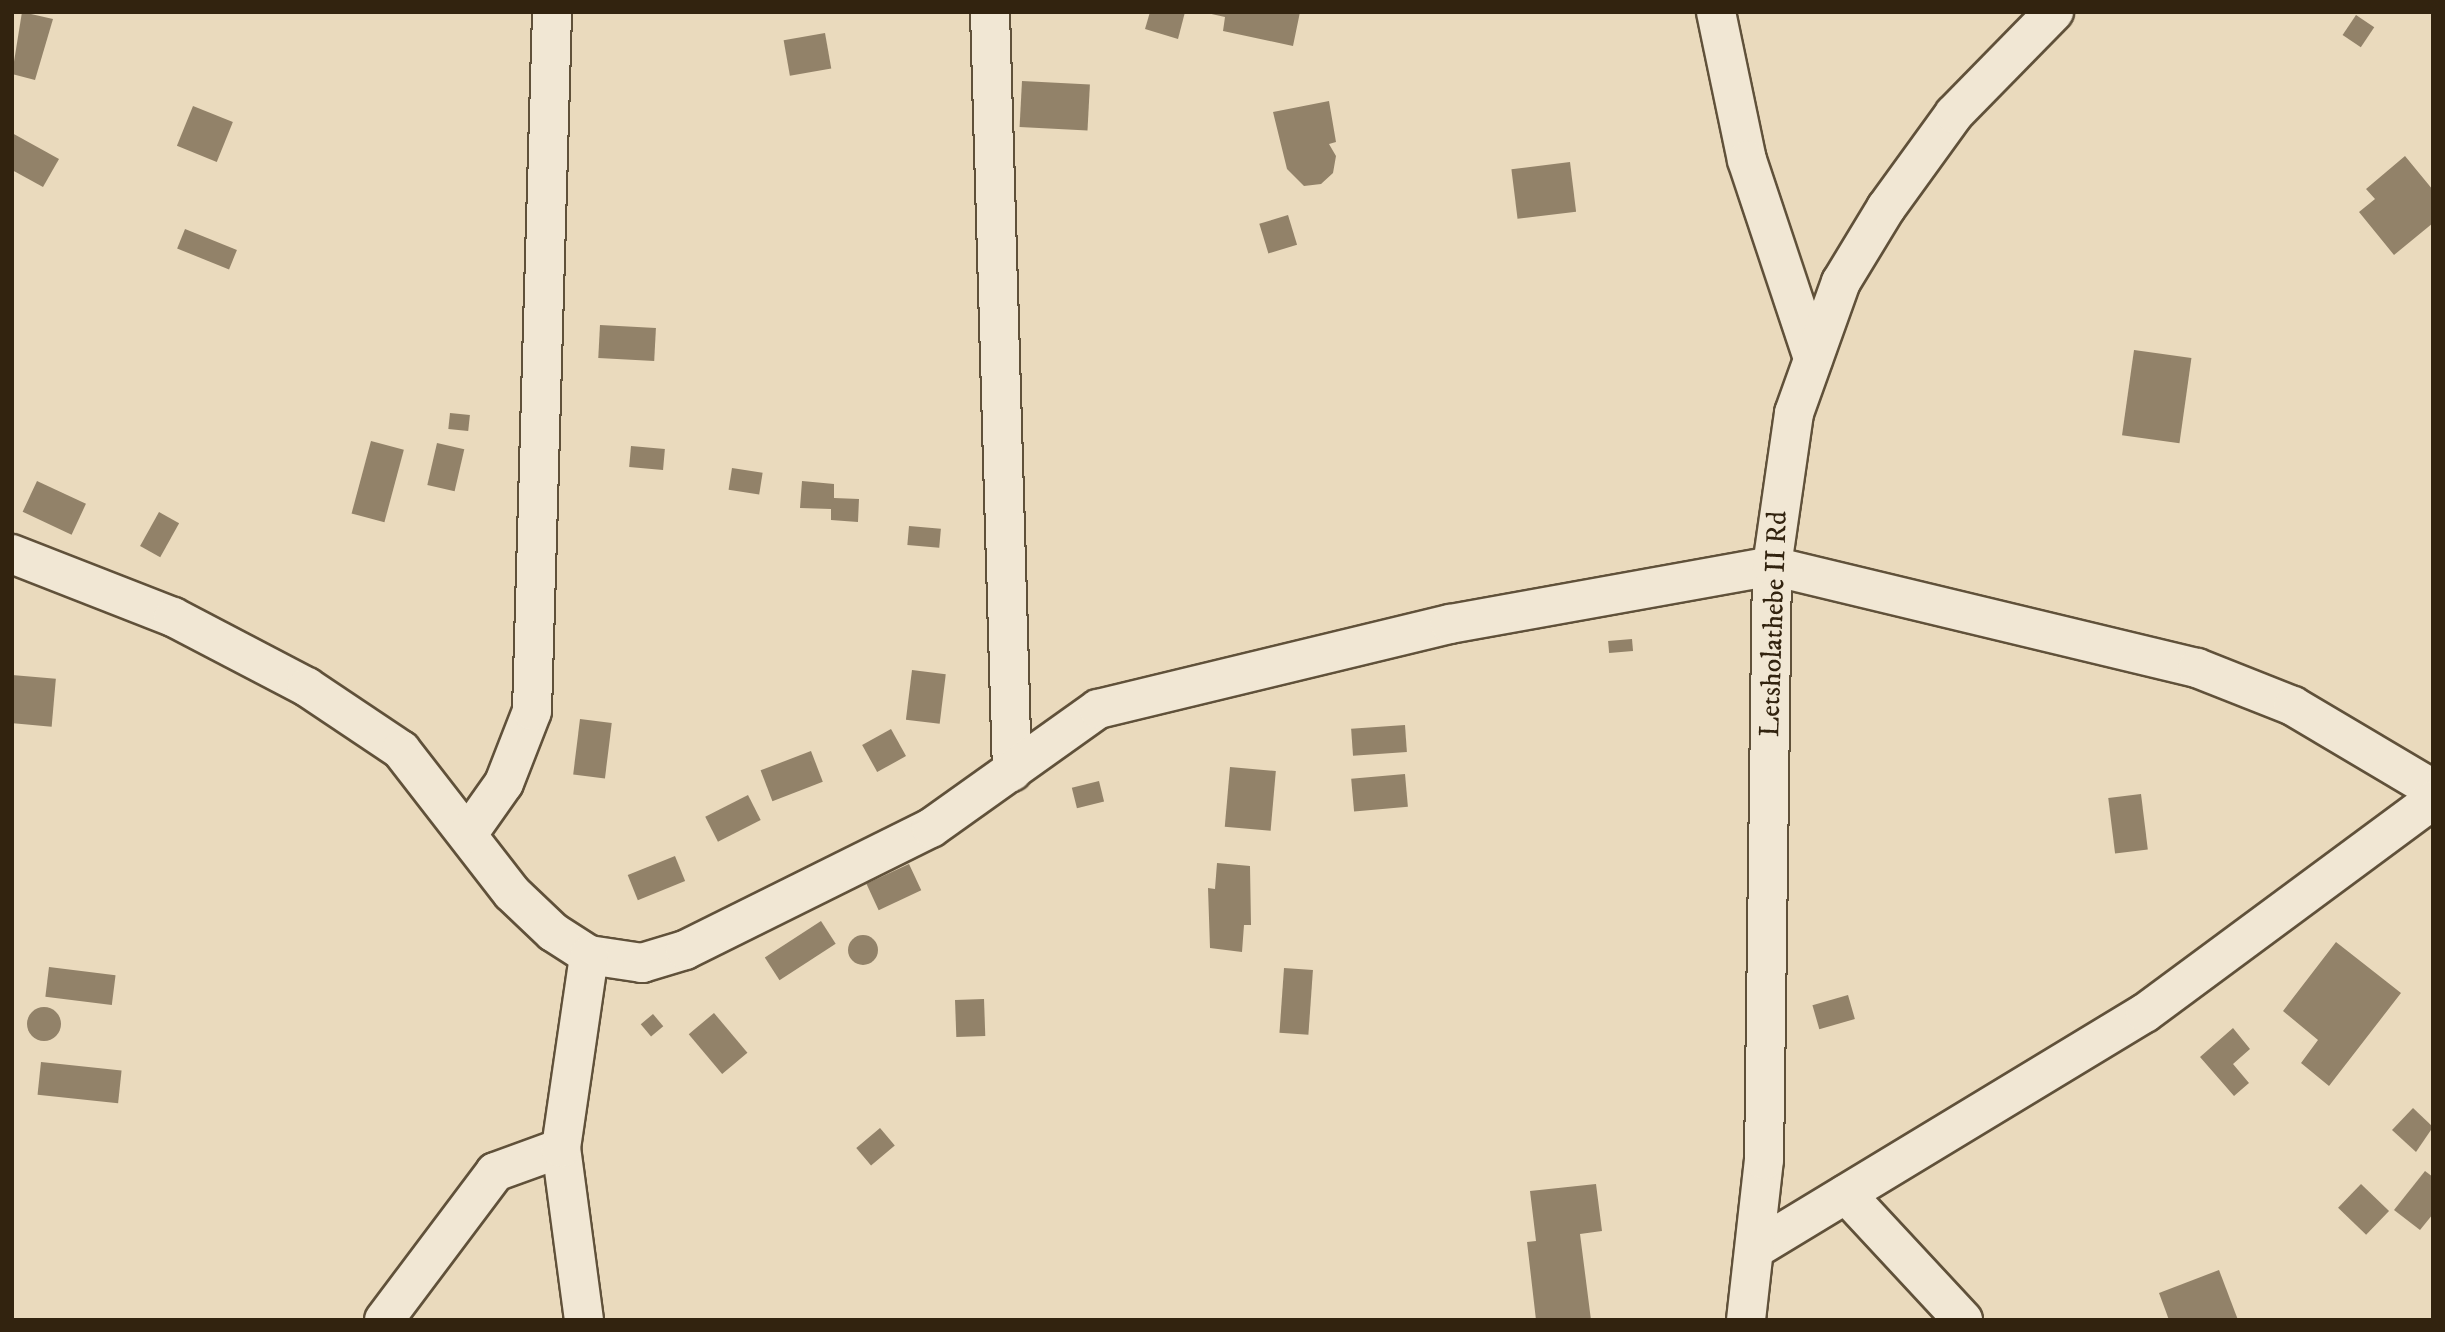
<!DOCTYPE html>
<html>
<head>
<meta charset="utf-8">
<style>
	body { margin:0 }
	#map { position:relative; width:2445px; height:1332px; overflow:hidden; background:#eadabd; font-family:"IM FELL DW Pica",serif }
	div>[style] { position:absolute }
	.building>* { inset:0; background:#928269; transform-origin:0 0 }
	.round { border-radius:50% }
	.roads { filter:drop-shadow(2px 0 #60513a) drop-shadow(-2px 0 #60513a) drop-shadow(0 2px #60513a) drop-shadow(0 -2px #60513a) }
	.minor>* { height:38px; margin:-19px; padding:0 19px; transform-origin:19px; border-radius:19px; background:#f1e7d4 }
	span { translate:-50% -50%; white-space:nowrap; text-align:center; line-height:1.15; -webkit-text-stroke:5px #f1e7d4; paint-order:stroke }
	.street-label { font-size:28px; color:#32230f }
	.frame { position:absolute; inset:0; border:14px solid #32230f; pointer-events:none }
</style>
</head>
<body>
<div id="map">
	<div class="building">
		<div style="clip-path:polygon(22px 12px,53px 19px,35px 80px,12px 74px)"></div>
		<div style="clip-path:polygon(1150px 12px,1185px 12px,1178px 39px,1145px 29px)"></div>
		<div style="clip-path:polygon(1300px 12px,1293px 46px,1223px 31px,1225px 17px,1207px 13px)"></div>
		<div style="left:2356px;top:15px;width:22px;height:24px;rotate:34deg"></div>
		<div style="left:825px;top:33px;width:36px;height:42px;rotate:80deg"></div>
		<div style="left:1022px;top:81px;width:68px;height:46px;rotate:3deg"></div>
		<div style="clip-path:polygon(1329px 101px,1336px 142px,1329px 144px,1336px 156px,1333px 173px,1321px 184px,1304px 186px,1287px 169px,1273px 112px)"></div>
		<div style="left:193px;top:106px;width:43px;height:43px;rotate:22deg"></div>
		<div style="clip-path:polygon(12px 133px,59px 159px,43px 187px,12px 170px)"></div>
		<div style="clip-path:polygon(2405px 156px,2433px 190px,2433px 223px,2394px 255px,2359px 212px,2375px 199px,2366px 189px)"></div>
		<div style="left:1570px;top:162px;width:50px;height:59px;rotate:83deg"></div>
		<div style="left:1288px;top:215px;width:31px;height:30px;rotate:73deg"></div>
		<div style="left:185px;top:229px;width:56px;height:21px;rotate:22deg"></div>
		<div style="left:600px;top:325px;width:56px;height:33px;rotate:3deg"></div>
		<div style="left:2134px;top:350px;width:58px;height:86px;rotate:8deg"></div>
		<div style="left:450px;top:413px;width:20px;height:16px;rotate:6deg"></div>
		<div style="left:371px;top:441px;width:34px;height:75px;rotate:15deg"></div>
		<div style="left:437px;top:443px;width:28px;height:43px;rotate:13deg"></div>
		<div style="left:631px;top:446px;width:34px;height:21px;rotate:5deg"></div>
		<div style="left:732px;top:468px;width:31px;height:22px;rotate:9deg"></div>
		<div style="left:37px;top:481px;width:54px;height:34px;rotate:25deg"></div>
		<div style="clip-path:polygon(802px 481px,834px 484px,834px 498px,859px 499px,858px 522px,831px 520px,831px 509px,800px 508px)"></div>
		<div style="left:159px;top:512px;width:23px;height:39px;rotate:29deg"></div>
		<div style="left:909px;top:526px;width:32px;height:19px;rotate:5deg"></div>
		<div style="left:1632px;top:639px;width:12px;height:24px;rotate:85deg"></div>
		<div style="left:912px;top:670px;width:34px;height:50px;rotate:7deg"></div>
		<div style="left:12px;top:675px;width:44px;height:48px;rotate:5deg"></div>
		<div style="left:580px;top:719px;width:32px;height:56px;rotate:7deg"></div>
		<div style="left:1405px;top:725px;width:27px;height:54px;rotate:86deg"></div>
		<div style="left:891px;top:729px;width:31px;height:33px;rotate:61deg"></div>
		<div style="left:811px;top:751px;width:33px;height:54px;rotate:69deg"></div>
		<div style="left:1230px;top:767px;width:46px;height:60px;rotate:5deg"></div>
		<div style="left:1405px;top:774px;width:33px;height:54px;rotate:85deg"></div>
		<div style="left:1099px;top:781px;width:21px;height:28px;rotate:76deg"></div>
		<div style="left:2141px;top:794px;width:56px;height:33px;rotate:83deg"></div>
		<div style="left:748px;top:795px;width:28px;height:48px;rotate:63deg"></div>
		<div style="left:675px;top:856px;width:27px;height:51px;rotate:68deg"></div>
		<div style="clip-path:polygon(1217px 863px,1250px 866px,1251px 925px,1244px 925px,1242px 952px,1210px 948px,1208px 888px,1215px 889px)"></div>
		<div style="left:909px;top:864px;width:29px;height:47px;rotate:65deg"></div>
		<div style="left:821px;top:921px;width:27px;height:67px;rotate:57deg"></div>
		<div class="round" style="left:848px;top:935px;width:30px;height:30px"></div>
		<div style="clip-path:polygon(2336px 942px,2401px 993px,2329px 1086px,2301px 1063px,2318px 1040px,2283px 1011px)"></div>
		<div style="left:49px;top:967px;width:67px;height:30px;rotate:7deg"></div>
		<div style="left:1284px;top:968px;width:29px;height:65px;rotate:4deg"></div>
		<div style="left:1848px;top:995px;width:25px;height:37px;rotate:74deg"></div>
		<div style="left:984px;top:999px;width:37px;height:29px;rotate:88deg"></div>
		<div class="round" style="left:27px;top:1007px;width:34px;height:34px"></div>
		<div style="left:714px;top:1013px;width:52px;height:33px;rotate:50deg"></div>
		<div style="left:653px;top:1014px;width:16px;height:16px;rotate:50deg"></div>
		<div style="clip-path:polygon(2233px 1028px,2250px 1049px,2233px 1064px,2249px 1083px,2234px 1096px,2200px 1057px)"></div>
		<div style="left:41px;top:1062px;width:81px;height:33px;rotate:6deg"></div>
		<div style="clip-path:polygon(2413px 1108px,2433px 1127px,2416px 1152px,2392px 1130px)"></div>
		<div style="left:880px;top:1128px;width:23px;height:31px;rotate:50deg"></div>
		<div style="clip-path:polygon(2425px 1171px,2433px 1177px,2433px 1214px,2420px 1230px,2394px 1210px)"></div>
		<div style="clip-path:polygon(1596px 1184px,1602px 1231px,1580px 1234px,1591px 1320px,1536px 1320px,1527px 1242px,1536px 1241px,1530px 1191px)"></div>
		<div style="left:2361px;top:1184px;width:39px;height:33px;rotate:44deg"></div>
		<div style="clip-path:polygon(2219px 1270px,2238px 1320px,2169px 1320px,2159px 1293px)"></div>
	</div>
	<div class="roads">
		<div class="minor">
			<div style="left:990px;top:12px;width:760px;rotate:88.34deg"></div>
			<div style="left:1716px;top:12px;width:151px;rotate:78.2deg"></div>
			<div style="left:1747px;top:160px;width:209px;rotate:71.6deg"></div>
			<div style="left:12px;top:554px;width:173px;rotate:21.4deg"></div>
			<div style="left:173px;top:617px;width:151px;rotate:27.6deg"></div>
			<div style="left:307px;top:687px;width:113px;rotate:33.8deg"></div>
			<div style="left:401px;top:750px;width:181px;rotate:52.2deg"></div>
			<div style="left:512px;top:893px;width:57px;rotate:43.6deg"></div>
			<div style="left:553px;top:932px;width:43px;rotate:32.6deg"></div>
			<div style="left:589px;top:955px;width:54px;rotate:8.6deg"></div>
			<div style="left:642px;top:963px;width:45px;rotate:-16.8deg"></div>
			<div style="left:685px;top:950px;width:275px;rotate:-26.4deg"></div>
			<div style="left:931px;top:828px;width:205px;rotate:-35.5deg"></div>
			<div style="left:1098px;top:709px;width:362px;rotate:-13.6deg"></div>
			<div style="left:1450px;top:624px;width:327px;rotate:-10.2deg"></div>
			<div style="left:1772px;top:566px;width:437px;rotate:13.5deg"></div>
			<div style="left:2197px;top:668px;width:103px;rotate:21.6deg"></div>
			<div style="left:2293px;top:706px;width:163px;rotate:30.7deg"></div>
			<div style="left:468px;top:834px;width:62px;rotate:-54.8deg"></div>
			<div style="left:504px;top:783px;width:77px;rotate:-68.7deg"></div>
			<div style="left:532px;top:711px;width:699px;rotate:-88.36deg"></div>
			<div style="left:1846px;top:1194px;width:172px;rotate:47.1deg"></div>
			<div style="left:1755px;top:1249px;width:456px;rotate:-31.2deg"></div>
			<div style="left:2145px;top:1013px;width:358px;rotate:-36.5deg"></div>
			<div style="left:384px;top:1320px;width:185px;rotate:-53.1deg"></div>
			<div style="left:495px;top:1172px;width:70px;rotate:-20deg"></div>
			<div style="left:584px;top:1320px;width:174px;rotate:-97.6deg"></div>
			<div style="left:561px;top:1148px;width:195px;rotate:-81.7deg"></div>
			<div style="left:1746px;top:1320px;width:161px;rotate:-83.6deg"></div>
			<div style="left:1764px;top:1160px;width:594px;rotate:-89.23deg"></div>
			<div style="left:1772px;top:566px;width:155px;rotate:-81.8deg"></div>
			<div style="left:1794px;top:413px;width:139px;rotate:-70.3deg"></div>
			<div style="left:1841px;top:282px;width:87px;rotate:-58.7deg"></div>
			<div style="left:1886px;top:208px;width:116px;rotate:-54.1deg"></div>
			<div style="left:1954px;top:114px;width:143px;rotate:-45.6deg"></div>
		</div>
	</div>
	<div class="street-label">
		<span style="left:1774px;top:624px;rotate:-88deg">Letsholathebe II Rd</span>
	</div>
	<div class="frame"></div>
</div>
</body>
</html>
